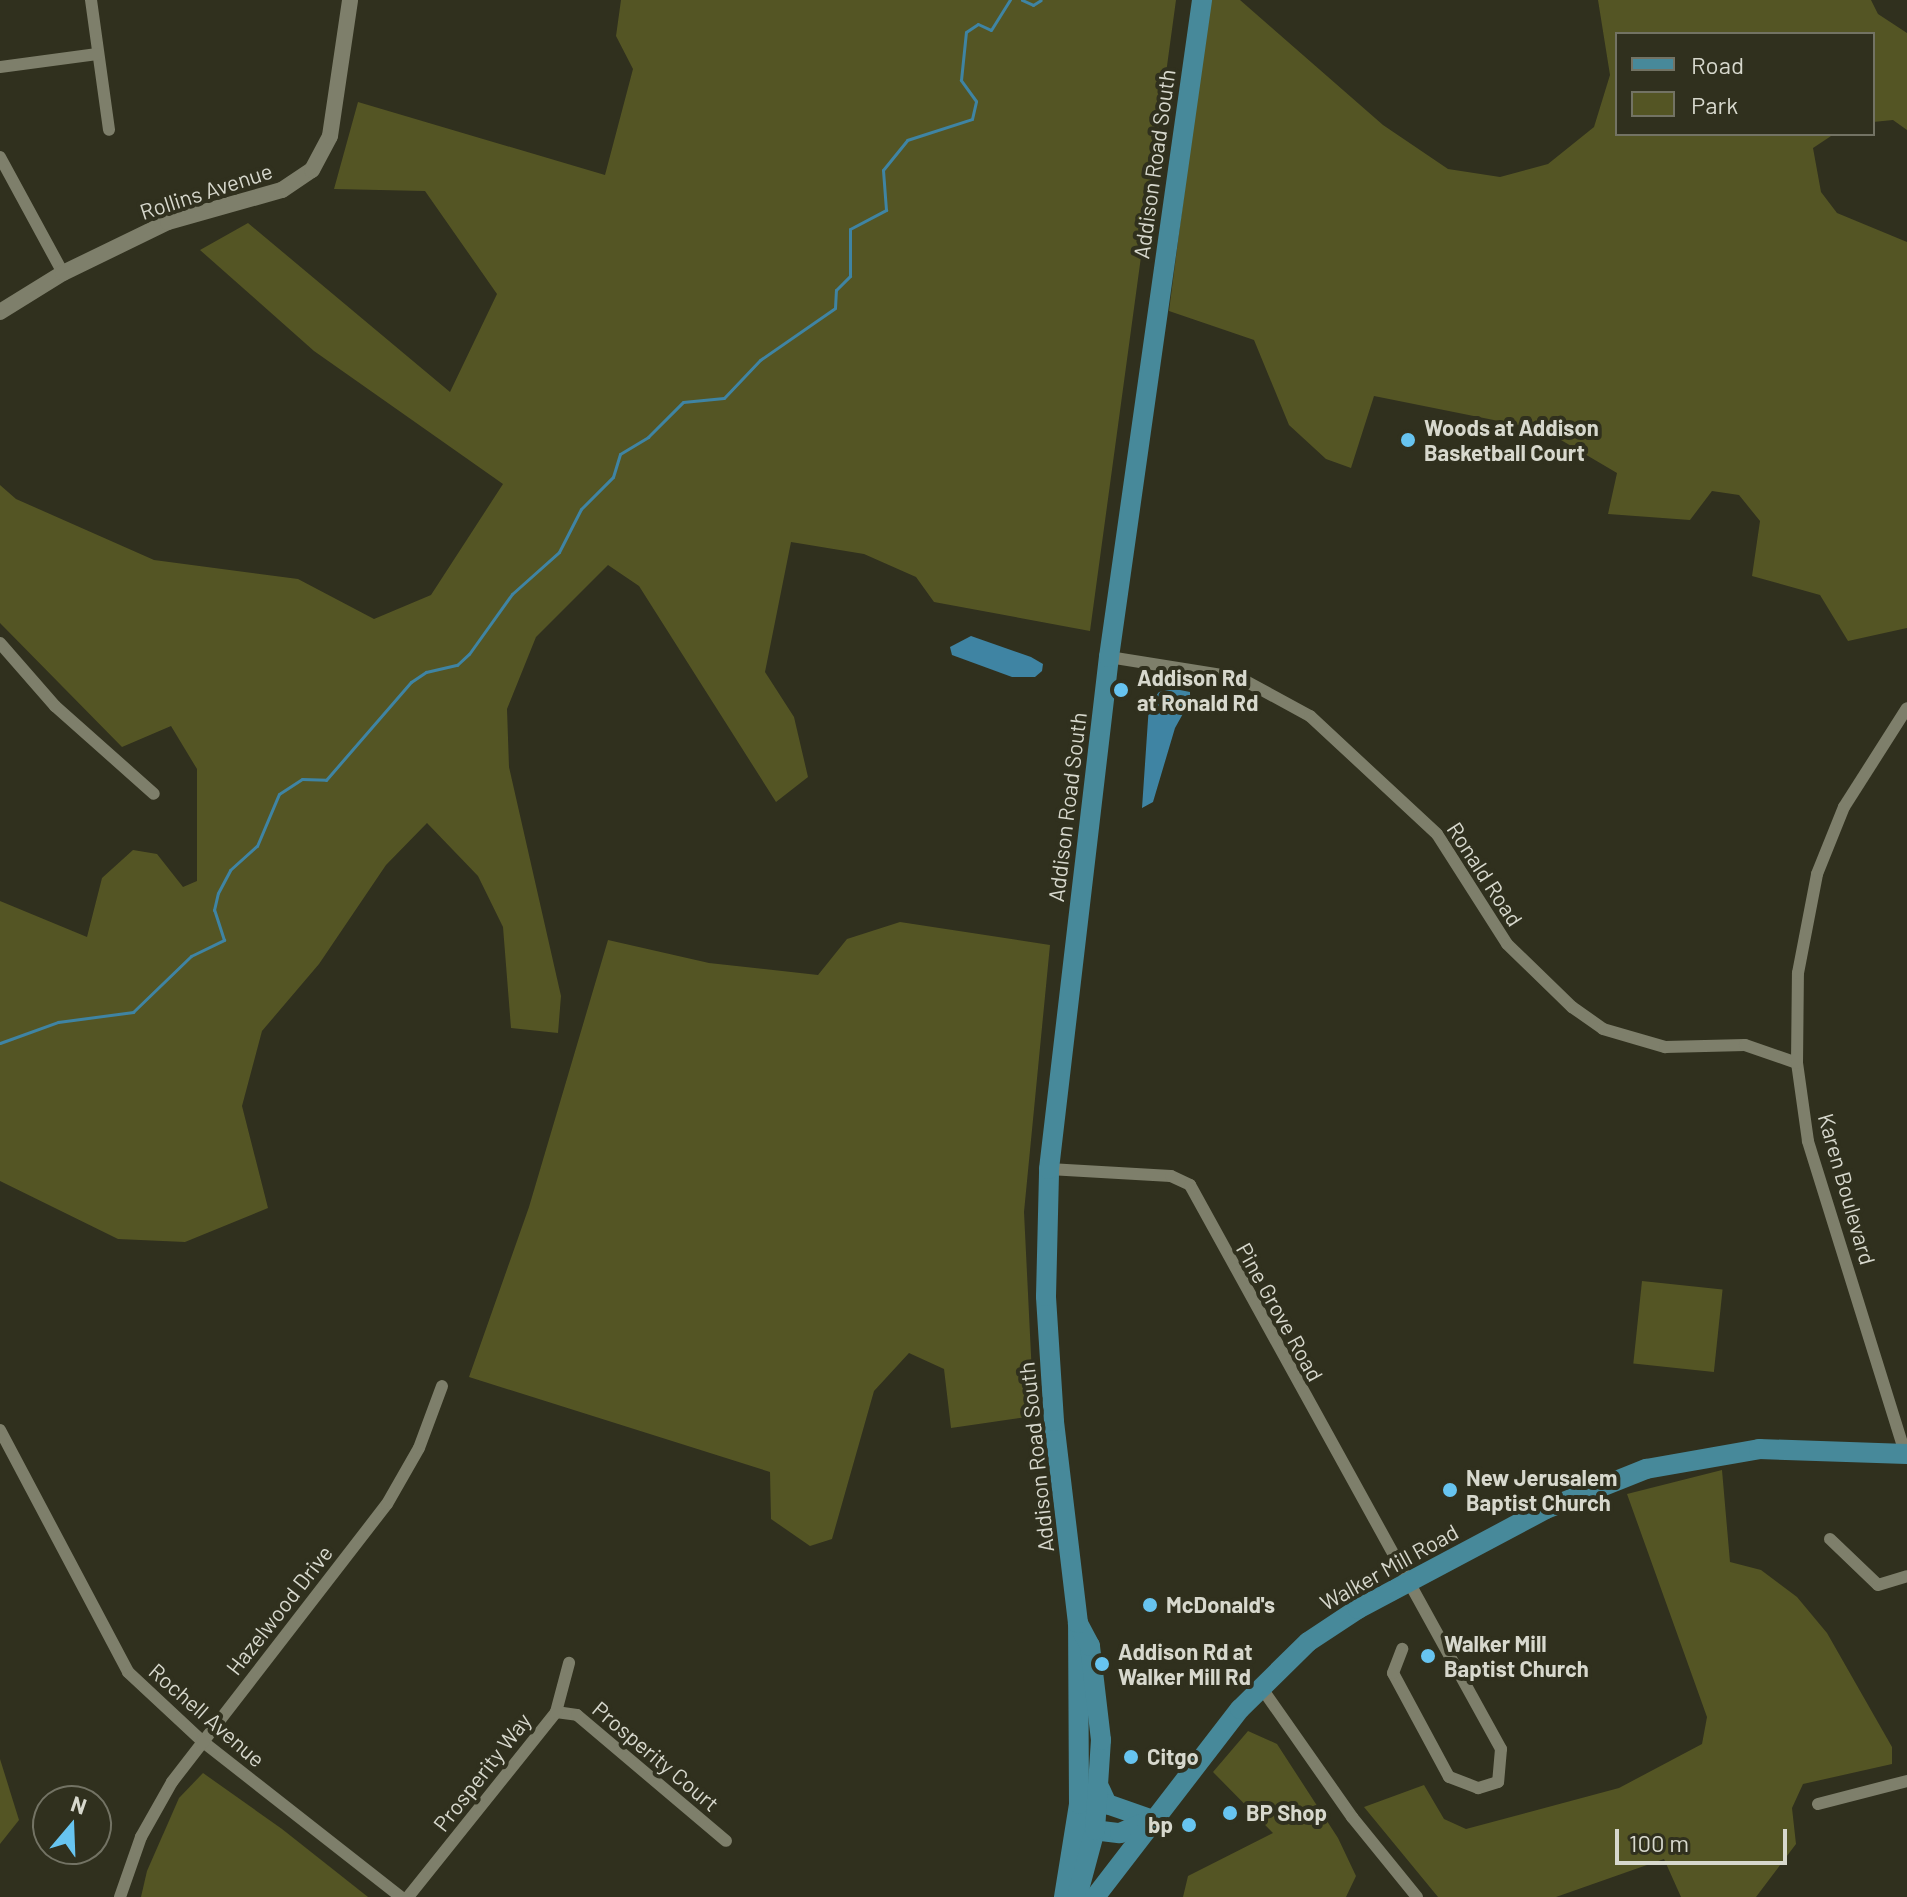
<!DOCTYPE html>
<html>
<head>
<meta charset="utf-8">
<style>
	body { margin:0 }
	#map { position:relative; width:1907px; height:1897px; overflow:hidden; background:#30301e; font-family:Barlow,sans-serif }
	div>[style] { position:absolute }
	.green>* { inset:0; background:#545524; transform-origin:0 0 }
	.water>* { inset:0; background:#3f84a3 }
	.stream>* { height:3px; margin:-1.5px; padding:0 1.5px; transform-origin:1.5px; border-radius:1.5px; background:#3f84a3 }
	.minor>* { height:12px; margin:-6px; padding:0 6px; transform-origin:6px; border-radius:6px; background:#7e7f6b }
	.tertiary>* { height:16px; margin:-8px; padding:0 8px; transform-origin:8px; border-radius:8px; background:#7e7f6b }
	.primary>* { height:20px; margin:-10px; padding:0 10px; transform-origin:10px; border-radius:10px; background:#47899a }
	.dots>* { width:22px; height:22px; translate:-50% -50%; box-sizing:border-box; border:4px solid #30301e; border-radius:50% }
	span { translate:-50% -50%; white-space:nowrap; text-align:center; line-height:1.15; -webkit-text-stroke:8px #30301e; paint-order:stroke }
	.street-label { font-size:22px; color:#d7d8cd }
	.poi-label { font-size:22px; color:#d7d8cd; font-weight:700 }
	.left { translate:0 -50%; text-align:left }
	.right { translate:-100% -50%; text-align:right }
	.legend { position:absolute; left:1615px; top:32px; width:260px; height:104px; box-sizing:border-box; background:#30301e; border:2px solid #737364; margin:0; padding:10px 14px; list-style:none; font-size:24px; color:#d7d8cd }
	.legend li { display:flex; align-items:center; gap:16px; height:40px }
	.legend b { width:40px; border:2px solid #737364 }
	.north { position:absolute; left:32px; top:1785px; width:80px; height:80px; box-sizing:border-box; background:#30301e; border:2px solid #737364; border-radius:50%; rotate:19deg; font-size:22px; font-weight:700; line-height:32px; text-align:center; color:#d7d8cd }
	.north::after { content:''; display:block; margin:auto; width:28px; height:36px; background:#67c4f0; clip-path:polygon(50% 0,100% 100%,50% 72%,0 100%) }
	.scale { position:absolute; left:1615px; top:1829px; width:172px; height:36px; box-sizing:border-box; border:4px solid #d7d8cd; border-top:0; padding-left:10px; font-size:24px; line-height:28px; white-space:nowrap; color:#d7d8cd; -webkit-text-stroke:6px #30301e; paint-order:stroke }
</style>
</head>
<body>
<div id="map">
	<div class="green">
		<div style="clip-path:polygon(621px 0,1176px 0,1090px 631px,934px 602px,916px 577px,864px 554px,791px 542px,765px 672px,794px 717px,808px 777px,776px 802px,639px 586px,608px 565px,536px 637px,507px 709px,509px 767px,561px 996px,558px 1033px,511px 1028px,503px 927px,478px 876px,427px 823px,386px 865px,319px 964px,262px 1031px,242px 1106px,268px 1208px,185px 1242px,118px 1239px,0 1181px,0 901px,87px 937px,102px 878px,133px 850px,157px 854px,183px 887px,197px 881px,197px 769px,171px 726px,122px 747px,0 623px,0 485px,16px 499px,154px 560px,298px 579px,374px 619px,431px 595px,503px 484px,314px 351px,200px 250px,248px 223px,450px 392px,497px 294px,425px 191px,334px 189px,358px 102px,605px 175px,633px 69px,616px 36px)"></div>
		<div style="clip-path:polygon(1209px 0,1240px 0,1383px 125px,1448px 169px,1500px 177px,1548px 164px,1594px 127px,1610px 75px,1598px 0,1871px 0,1878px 14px,1907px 33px,1907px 130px,1893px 120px,1873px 122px,1873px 34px,1617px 34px,1617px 134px,1834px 134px,1813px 148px,1821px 192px,1837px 213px,1907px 242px,1907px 628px,1848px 641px,1820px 595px,1752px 576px,1760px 521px,1739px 495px,1712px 491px,1690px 520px,1608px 514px,1617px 473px,1544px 430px,1374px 396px,1351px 468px,1326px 459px,1289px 425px,1254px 340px,1169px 311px)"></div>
		<div style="clip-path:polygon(900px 922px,1050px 945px,1024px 1212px,1034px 1416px,951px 1428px,944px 1369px,909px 1353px,874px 1391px,832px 1539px,810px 1546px,771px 1519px,770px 1472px,469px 1377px,529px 1207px,608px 940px,709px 963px,818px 975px,847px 939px)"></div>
		<div style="left:1642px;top:1281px;width:81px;height:83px;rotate:6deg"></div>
		<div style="clip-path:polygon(1722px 1470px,1730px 1562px,1761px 1570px,1797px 1597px,1827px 1633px,1892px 1747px,1892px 1764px,1803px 1784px,1792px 1808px,1796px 1844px,1756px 1897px,1681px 1897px,1664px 1859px,1556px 1897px,1438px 1897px,1364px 1807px,1424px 1785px,1444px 1819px,1466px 1829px,1619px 1788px,1702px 1744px,1707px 1717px,1627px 1494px)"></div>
		<div style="clip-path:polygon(1248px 1731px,1277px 1744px,1338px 1838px,1356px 1876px,1346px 1897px,1183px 1897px,1188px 1876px,1273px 1833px,1213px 1772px)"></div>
		<div style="clip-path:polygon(0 1759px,19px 1820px,0 1844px)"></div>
		<div style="clip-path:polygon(203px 1773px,282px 1829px,368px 1897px,141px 1897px,147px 1871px,179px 1798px)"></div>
	</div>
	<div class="water">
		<div style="clip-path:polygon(971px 636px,1031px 657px,1043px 664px,1042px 671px,1035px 677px,1012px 677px,952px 655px,950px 647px)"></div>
		<div style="clip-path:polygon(1175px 689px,1190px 692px,1190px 701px,1175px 728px,1153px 802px,1142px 808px,1149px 705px,1159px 692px)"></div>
	</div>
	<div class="stream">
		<div style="left:1022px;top:0;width:12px;rotate:24deg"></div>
		<div style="left:1033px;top:5px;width:9px;rotate:-32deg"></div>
		<div style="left:0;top:1043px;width:62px;rotate:-19.9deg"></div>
		<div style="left:58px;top:1022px;width:76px;rotate:-7.6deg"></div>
		<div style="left:133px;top:1012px;width:81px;rotate:-44deg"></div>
		<div style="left:191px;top:956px;width:37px;rotate:-26deg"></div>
		<div style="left:224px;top:940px;width:32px;rotate:-108deg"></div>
		<div style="left:214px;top:910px;width:17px;rotate:-77deg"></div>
		<div style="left:218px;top:893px;width:26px;rotate:-62deg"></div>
		<div style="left:230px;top:870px;width:36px;rotate:-42deg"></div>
		<div style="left:257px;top:846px;width:56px;rotate:-67.1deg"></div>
		<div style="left:279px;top:794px;width:27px;rotate:-33deg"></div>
		<div style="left:302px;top:779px;width:24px;rotate:2deg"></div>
		<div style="left:326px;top:780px;width:130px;rotate:-49.1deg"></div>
		<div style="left:411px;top:682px;width:18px;rotate:-34deg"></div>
		<div style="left:426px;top:672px;width:32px;rotate:-13deg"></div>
		<div style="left:457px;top:665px;width:16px;rotate:-43deg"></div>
		<div style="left:469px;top:654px;width:74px;rotate:-54.4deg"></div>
		<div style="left:512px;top:594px;width:63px;rotate:-41.8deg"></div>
		<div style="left:559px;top:552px;width:48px;rotate:-62.9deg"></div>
		<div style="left:581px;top:509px;width:45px;rotate:-45deg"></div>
		<div style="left:613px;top:477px;width:24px;rotate:-73deg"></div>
		<div style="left:620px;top:454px;width:33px;rotate:-31deg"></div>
		<div style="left:648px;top:437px;width:49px;rotate:-45deg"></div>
		<div style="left:683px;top:402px;width:41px;rotate:-5.6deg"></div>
		<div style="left:724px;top:398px;width:52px;rotate:-46.5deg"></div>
		<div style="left:760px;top:360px;width:91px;rotate:-34.7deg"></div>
		<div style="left:835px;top:308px;width:18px;rotate:-87deg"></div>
		<div style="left:836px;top:290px;width:20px;rotate:-45deg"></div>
		<div style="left:850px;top:276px;width:47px;rotate:-90deg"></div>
		<div style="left:850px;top:229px;width:41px;rotate:-27.8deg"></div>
		<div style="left:886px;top:210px;width:40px;rotate:-94.3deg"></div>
		<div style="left:883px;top:170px;width:38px;rotate:-51deg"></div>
		<div style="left:907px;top:140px;width:68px;rotate:-17.9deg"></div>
		<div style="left:972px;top:119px;width:18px;rotate:-77deg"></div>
		<div style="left:976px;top:101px;width:26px;rotate:-126deg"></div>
		<div style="left:961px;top:80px;width:48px;rotate:-84.1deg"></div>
		<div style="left:966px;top:32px;width:14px;rotate:-34deg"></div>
		<div style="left:978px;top:24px;width:14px;rotate:25deg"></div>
		<div style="left:991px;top:30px;width:36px;rotate:-58deg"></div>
	</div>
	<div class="minor">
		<div style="left:91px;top:0;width:131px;rotate:82.1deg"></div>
		<div style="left:0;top:67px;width:98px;rotate:-7.6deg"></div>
		<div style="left:0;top:157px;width:132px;rotate:61.5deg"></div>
		<div style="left:0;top:643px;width:84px;rotate:48.9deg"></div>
		<div style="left:55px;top:706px;width:132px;rotate:41.6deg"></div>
		<div style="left:1109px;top:657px;width:133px;rotate:9.1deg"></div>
		<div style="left:1240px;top:678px;width:80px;rotate:28.5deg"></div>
		<div style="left:1310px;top:716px;width:173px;rotate:42.9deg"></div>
		<div style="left:1437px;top:834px;width:130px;rotate:57.5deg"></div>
		<div style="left:1507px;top:944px;width:91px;rotate:44.1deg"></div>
		<div style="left:1572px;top:1007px;width:38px;rotate:35deg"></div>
		<div style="left:1603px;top:1029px;width:65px;rotate:16.2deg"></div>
		<div style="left:1665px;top:1047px;width:80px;rotate:-1.4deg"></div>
		<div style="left:1745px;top:1045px;width:55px;rotate:19.1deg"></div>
		<div style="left:1049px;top:1169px;width:122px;rotate:3.3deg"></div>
		<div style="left:1171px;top:1176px;width:21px;rotate:25deg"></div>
		<div style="left:1190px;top:1185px;width:644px;rotate:61.13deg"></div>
		<div style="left:1501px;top:1749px;width:33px;rotate:95deg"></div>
		<div style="left:1498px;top:1782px;width:21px;rotate:163deg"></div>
		<div style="left:1478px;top:1788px;width:31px;rotate:-159deg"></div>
		<div style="left:1449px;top:1777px;width:118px;rotate:-118.3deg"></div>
		<div style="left:1393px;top:1673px;width:26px;rotate:-69deg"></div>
		<div style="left:0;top:1430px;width:274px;rotate:62.1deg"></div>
		<div style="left:128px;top:1672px;width:101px;rotate:43deg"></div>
		<div style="left:202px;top:1741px;width:253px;rotate:38.1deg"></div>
		<div style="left:1906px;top:1456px;width:330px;rotate:-107.3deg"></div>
		<div style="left:1808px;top:1141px;width:79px;rotate:-98deg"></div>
		<div style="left:1797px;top:1063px;width:90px;rotate:-89.4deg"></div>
		<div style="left:1798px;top:973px;width:101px;rotate:-79.1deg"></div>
		<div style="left:1817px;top:874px;width:72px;rotate:-68.1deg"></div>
		<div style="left:1844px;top:807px;width:117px;rotate:-57.5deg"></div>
		<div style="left:1830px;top:1539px;width:66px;rotate:43.8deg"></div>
		<div style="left:1878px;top:1585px;width:30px;rotate:-17deg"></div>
		<div style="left:1261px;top:1687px;width:159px;rotate:55deg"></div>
		<div style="left:1352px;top:1817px;width:103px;rotate:50.9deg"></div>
		<div style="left:556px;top:1712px;width:21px;rotate:8deg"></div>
		<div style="left:577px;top:1715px;width:195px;rotate:40.2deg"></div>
		<div style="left:1818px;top:1804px;width:92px;rotate:-14.5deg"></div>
		<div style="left:120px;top:1897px;width:64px;rotate:-70.7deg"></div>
		<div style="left:141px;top:1837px;width:63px;rotate:-60.6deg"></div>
		<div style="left:172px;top:1782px;width:351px;rotate:-52.3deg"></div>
		<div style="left:387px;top:1504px;width:64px;rotate:-60.3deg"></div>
		<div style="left:419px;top:1448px;width:66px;rotate:-69.6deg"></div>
		<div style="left:408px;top:1897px;width:237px;rotate:-51.3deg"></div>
		<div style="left:556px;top:1712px;width:51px;rotate:-75.1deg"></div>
	</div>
	<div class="tertiary">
		<div style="left:0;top:312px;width:74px;rotate:-31.8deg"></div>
		<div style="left:63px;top:273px;width:117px;rotate:-25.9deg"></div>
		<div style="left:168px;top:222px;width:118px;rotate:-15.7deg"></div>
		<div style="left:282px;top:190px;width:36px;rotate:-34deg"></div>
		<div style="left:312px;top:170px;width:38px;rotate:-62deg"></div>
		<div style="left:330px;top:136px;width:137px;rotate:-81.6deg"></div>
	</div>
	<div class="primary">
		<div style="left:1100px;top:1789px;width:17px;rotate:65deg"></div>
		<div style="left:1107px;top:1804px;width:46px;rotate:19.2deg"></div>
		<div style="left:1085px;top:1829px;width:35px;rotate:7deg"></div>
		<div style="left:1120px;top:1833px;width:28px;rotate:-23deg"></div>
		<div style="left:1064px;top:1897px;width:94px;rotate:-80.8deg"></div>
		<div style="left:1079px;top:1804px;width:181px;rotate:-90.3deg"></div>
		<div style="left:1077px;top:1897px;width:69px;rotate:-75deg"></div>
		<div style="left:1095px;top:1830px;width:90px;rotate:-86.2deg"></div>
		<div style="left:1101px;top:1740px;width:95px;rotate:-96.7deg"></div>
		<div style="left:1090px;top:1646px;width:26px;rotate:-118deg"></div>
		<div style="left:1078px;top:1623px;width:203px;rotate:-96.8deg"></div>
		<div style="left:1054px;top:1421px;width:125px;rotate:-93.7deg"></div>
		<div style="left:1046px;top:1296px;width:127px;rotate:-88.6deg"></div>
		<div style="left:1049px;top:1169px;width:516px;rotate:-83.32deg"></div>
		<div style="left:1109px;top:657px;width:664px;rotate:-81.94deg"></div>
		<div style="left:1095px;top:1897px;width:237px;rotate:-52.4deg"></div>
		<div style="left:1240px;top:1709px;width:95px;rotate:-44.6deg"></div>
		<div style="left:1308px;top:1642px;width:60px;rotate:-33.4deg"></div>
		<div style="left:1358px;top:1609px;width:213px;rotate:-28deg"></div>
		<div style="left:1546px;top:1509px;width:108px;rotate:-21.8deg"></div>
		<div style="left:1646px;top:1469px;width:115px;rotate:-10deg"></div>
		<div style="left:1759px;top:1449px;width:148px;rotate:1.9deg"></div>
	</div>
	<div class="dots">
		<div style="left:1408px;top:440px;background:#67c4f0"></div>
		<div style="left:1121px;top:690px;background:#67c4f0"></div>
		<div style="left:1450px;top:1490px;background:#67c4f0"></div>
		<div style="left:1150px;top:1605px;background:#67c4f0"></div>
		<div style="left:1428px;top:1656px;background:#67c4f0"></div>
		<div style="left:1102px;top:1664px;background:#67c4f0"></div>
		<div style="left:1131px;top:1757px;background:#67c4f0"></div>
		<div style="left:1230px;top:1813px;background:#67c4f0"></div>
		<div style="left:1189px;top:1825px;background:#67c4f0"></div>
	</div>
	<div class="street-label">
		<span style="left:1154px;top:164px;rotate:-82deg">Addison Road South</span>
		<span style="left:206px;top:191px;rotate:-18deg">Rollins Avenue</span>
		<span style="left:1067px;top:807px;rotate:-83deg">Addison Road South</span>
		<span style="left:1485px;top:874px;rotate:57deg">Ronald Road</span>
		<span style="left:1847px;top:1189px;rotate:74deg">Karen Boulevard</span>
		<span style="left:1280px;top:1312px;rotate:61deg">Pine Grove Road</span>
		<span style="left:1036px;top:1457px;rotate:-96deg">Addison Road South</span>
		<span style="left:1389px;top:1567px;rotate:-29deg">Walker Mill Road</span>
		<span style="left:279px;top:1610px;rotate:-52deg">Hazelwood Drive</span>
		<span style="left:207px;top:1715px;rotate:41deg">Rochell Avenue</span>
		<span style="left:656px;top:1756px;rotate:40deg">Prosperity Court</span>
		<span style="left:482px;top:1772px;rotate:-52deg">Prosperity Way</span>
	</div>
	<div class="poi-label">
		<span class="left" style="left:1424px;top:440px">Woods at Addison<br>Basketball Court</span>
		<span class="left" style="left:1137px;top:690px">Addison Rd<br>at Ronald Rd</span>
		<span class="left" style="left:1466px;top:1490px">New Jerusalem<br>Baptist Church</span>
		<span class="left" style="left:1166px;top:1605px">McDonald's</span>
		<span class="left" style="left:1444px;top:1656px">Walker Mill<br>Baptist Church</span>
		<span class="left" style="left:1118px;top:1664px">Addison Rd at<br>Walker Mill Rd</span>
		<span class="left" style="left:1147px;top:1757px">Citgo</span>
		<span class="left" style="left:1246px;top:1813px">BP Shop</span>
		<span class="right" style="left:1173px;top:1825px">bp</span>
	</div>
	<ul class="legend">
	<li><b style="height:10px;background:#47899a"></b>Road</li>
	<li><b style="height:22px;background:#545524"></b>Park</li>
	</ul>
	<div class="north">N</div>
	<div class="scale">100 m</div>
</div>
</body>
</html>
